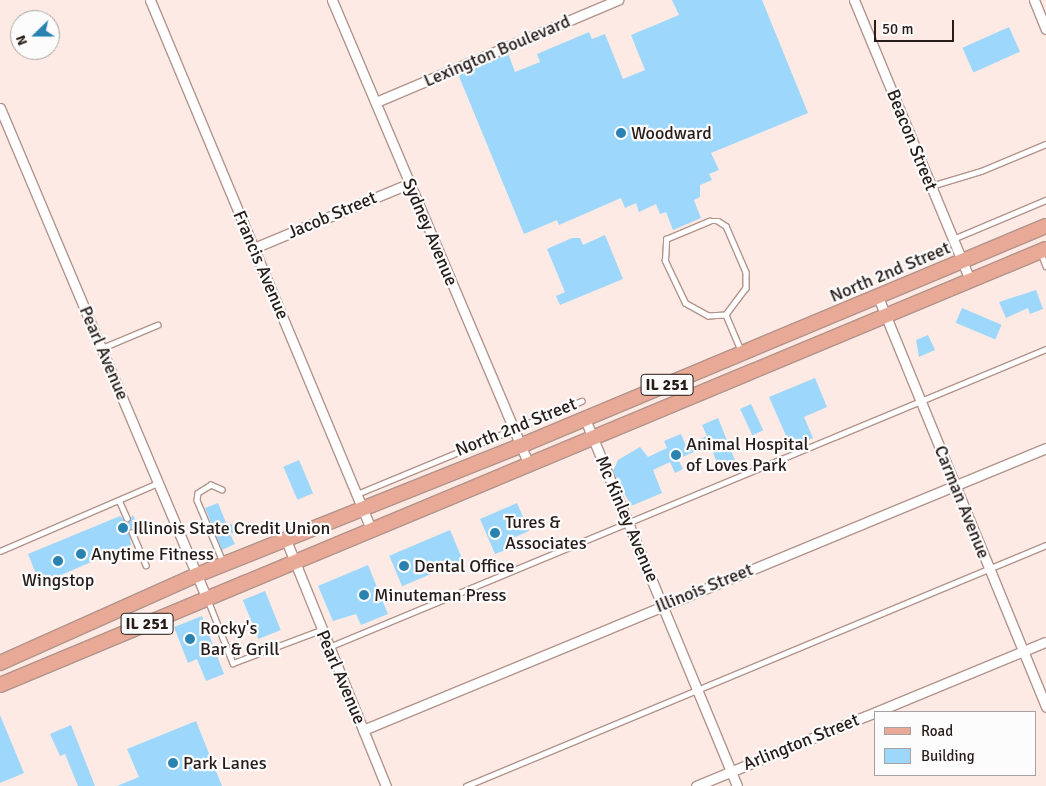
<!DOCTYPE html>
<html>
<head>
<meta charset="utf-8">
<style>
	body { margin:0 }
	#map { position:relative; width:1046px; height:786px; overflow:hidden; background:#fdeae4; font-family:Signika,sans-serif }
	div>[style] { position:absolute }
	.building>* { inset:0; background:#9dd7fb; transform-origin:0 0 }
	.roads { filter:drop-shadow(1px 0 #b2948b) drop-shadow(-1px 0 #b2948b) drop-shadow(0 1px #b2948b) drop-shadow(0 -1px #b2948b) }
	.service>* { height:4.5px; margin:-2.25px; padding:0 2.25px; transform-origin:2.25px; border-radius:2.25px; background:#fff }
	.minor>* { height:9px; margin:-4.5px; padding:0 4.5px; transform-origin:4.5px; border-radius:4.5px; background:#fff }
	.primary>* { height:14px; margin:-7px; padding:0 7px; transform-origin:7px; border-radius:7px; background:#e8a997 }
	.dots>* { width:14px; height:14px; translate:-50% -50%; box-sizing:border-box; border:2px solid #fcfcfc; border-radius:50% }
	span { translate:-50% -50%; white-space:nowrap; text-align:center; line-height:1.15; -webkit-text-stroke:4.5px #fcfcfc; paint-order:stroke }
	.shield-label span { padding:1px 4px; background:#fcfcfc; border:1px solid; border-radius:4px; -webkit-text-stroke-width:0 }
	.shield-label { font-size:16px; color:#271c18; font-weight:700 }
	.street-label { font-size:18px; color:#271c18 }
	.poi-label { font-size:18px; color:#271c18 }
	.left { translate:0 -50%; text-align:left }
	.legend { position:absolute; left:874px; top:711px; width:162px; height:65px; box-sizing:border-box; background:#fcfcfc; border:1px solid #a7a2a1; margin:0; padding:6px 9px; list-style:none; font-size:15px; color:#271c18 }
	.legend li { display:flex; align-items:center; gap:10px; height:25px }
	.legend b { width:25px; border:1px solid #a7a2a1 }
	.north { position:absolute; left:10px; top:10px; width:50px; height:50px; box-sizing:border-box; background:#fcfcfc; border:1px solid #a7a2a1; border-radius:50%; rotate:248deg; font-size:14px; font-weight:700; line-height:20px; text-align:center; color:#271c18 }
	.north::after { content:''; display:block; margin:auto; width:18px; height:22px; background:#2982b0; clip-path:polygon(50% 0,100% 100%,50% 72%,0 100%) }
	.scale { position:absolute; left:874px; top:20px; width:80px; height:22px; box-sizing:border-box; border:2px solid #271c18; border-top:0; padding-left:6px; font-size:15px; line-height:18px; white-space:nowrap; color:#271c18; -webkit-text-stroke:4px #fcfcfc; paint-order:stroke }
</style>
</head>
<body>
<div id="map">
	<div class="building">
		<div style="clip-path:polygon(672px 0,762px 0,808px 113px,711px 153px,719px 170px,709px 174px,712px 180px,700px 185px,700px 197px,694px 200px,701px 218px,673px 230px,666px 212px,660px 214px,656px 204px,639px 212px,636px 203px,625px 208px,621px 198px,559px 225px,557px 220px,524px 234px,458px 74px,508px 53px,515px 72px,540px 62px,537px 54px,589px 32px,592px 39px,605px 34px,623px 79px,645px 70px,631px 35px,679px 15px)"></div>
		<div style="left:1009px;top:27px;width:27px;height:51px;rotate:66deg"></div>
		<div style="clip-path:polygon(605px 235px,623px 279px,560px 305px,556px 296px,565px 292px,547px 249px,572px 238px,580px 238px,583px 245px)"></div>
		<div style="clip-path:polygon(1036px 290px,1043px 309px,1030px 314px,1028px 308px,1006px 318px,999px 302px)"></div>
		<div style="left:962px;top:308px;width:43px;height:16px;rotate:23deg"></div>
		<div style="clip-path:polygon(928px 335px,935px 350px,919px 357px,916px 340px)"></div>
		<div style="clip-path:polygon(815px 378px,827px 407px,804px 417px,813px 438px,791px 447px,769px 397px)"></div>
		<div style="left:751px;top:404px;width:29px;height:12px;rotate:65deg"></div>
		<div style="clip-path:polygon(718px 418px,736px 463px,720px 470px,710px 445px,678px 459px,683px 469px,675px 473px,670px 462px,653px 470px,662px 493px,631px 506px,613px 471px,618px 460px,640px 447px,648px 457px,667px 448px,664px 441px,681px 434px,686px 446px,707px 436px,702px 425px)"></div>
		<div style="left:299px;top:460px;width:36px;height:17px;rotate:67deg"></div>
		<div style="clip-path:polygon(218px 503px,227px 525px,232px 524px,235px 532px,230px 534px,235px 544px,222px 550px,205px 508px)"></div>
		<div style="clip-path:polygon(517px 503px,529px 531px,508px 540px,511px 548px,495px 554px,480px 519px)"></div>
		<div style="clip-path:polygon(133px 515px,139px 529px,129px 530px,131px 545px,40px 584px,28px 554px,120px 516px,127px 522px)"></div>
		<div style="left:450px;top:530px;width:33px;height:66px;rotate:67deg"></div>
		<div style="clip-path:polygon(368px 565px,388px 614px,361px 625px,356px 614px,333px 621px,318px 586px)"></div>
		<div style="left:265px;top:591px;width:42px;height:24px;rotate:68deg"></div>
		<div style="clip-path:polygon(202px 616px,224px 674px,206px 681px,197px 659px,188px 663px,174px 627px)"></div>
		<div style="clip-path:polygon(0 715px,24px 773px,0 783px)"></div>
		<div style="clip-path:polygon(196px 721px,222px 786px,117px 786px,139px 777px,127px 749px)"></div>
		<div style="clip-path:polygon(71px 725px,95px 786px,78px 786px,65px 754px,60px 756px,50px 734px)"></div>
	</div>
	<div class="roads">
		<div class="service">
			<div style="left:931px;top:186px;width:52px;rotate:-16.7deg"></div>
			<div style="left:981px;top:171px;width:70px;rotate:-22.6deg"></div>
			<div style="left:953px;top:239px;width:101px;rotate:-22.8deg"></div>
			<div style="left:1041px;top:253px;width:14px;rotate:69deg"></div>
			<div style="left:726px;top:315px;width:18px;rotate:177deg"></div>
			<div style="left:708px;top:316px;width:26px;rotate:-151deg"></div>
			<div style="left:685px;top:303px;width:47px;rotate:-115.5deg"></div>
			<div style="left:665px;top:261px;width:22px;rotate:-87deg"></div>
			<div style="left:666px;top:239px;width:47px;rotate:-22.7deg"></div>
			<div style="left:709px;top:221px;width:9px"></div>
			<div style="left:718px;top:221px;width:9px;rotate:32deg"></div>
			<div style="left:726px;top:226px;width:50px;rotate:66.5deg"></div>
			<div style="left:746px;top:272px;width:16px;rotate:90deg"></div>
			<div style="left:746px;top:288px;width:34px;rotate:127deg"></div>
			<div style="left:726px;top:315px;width:38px;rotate:67deg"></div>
			<div style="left:102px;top:348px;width:60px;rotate:-22.7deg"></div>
			<div style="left:222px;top:490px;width:12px;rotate:-156deg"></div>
			<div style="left:211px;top:485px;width:15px;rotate:148deg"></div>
			<div style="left:198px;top:493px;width:7px;rotate:98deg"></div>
			<div style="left:197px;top:500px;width:67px;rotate:67.2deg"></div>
			<div style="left:357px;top:494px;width:243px;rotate:-22.5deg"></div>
			<div style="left:119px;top:500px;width:20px;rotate:66deg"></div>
			<div style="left:132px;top:532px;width:36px;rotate:67deg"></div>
			<div style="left:0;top:551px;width:172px;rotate:-23.3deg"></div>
			<div style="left:208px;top:600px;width:68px;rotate:68.4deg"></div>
			<div style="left:233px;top:663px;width:94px;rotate:-20.6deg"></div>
			<div style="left:329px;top:647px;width:776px;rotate:-22.57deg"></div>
			<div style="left:466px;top:786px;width:628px;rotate:-22.56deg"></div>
		</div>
		<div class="minor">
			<div style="left:150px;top:0;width:573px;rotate:67.33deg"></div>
			<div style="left:332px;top:0;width:505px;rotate:67.04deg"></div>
			<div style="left:854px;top:0;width:303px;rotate:67.5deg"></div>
			<div style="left:1034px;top:0;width:31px;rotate:68deg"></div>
			<div style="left:376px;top:102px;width:263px;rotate:-22.9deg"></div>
			<div style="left:0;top:108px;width:533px;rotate:67.14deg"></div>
			<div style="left:254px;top:248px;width:169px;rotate:-22.6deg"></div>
			<div style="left:878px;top:297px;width:443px;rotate:67.7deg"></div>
			<div style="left:585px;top:419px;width:397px;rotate:67.5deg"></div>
			<div style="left:286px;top:540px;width:266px;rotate:67.9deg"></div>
			<div style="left:363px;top:730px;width:739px;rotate:-22.43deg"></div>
			<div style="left:696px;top:786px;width:378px;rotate:-22.4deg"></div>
		</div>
		<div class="primary">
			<div style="left:0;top:663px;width:216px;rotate:-24.1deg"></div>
			<div style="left:197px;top:575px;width:348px;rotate:-21.8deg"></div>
			<div style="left:520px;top:446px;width:570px;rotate:-22.7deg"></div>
			<div style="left:0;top:685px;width:1133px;rotate:-22.63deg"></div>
		</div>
	</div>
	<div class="dots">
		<div style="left:621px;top:133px;background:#2982b0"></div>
		<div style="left:676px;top:455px;background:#2982b0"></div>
		<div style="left:123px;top:528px;background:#2982b0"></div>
		<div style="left:495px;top:533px;background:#2982b0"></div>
		<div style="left:81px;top:554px;background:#2982b0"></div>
		<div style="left:58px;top:561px;background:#2982b0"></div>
		<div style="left:404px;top:566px;background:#2982b0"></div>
		<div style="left:364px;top:595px;background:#2982b0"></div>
		<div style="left:190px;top:639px;background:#2982b0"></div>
		<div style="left:173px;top:763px;background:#2982b0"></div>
	</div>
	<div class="shield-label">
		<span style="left:667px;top:385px">IL 251</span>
		<span style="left:147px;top:624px">IL 251</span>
	</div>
	<div class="street-label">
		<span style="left:497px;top:51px;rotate:-23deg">Lexington Boulevard</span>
		<span style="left:912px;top:140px;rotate:68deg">Beacon Street</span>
		<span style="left:332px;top:215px;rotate:-23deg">Jacob Street</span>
		<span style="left:430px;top:232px;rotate:67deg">Sydney Avenue</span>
		<span style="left:261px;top:265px;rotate:67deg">Francis Avenue</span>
		<span style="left:890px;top:272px;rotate:-23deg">North 2nd Street</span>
		<span style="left:104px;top:353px;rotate:67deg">Pearl Avenue</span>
		<span style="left:516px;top:427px;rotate:-22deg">North 2nd Street</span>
		<span style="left:962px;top:502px;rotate:68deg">Carman Avenue</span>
		<span style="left:627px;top:519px;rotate:67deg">Mc Kinley Avenue</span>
		<span style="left:704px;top:588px;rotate:-22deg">Illinois Street</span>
		<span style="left:341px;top:677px;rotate:67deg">Pearl Avenue</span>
		<span style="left:801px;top:742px;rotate:-22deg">Arlington Street</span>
	</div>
	<div class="poi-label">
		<span class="left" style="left:631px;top:133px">Woodward</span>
		<span class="left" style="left:686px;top:455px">Animal Hospital<br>of Loves Park</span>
		<span class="left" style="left:505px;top:533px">Tures &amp;<br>Associates</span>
		<span class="left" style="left:133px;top:528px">Illinois State Credit Union</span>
		<span class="left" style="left:91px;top:554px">Anytime Fitness</span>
		<span class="left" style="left:414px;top:566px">Dental Office</span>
		<span style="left:58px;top:580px">Wingstop</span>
		<span class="left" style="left:374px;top:595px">Minuteman Press</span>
		<span class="left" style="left:200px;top:639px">Rocky's<br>Bar &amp; Grill</span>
		<span class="left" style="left:183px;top:763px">Park Lanes</span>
	</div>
	<ul class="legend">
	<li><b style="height:6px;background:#e8a997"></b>Road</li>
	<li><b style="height:14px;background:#9dd7fb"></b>Building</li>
	</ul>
	<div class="north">N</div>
	<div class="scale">50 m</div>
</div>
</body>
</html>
